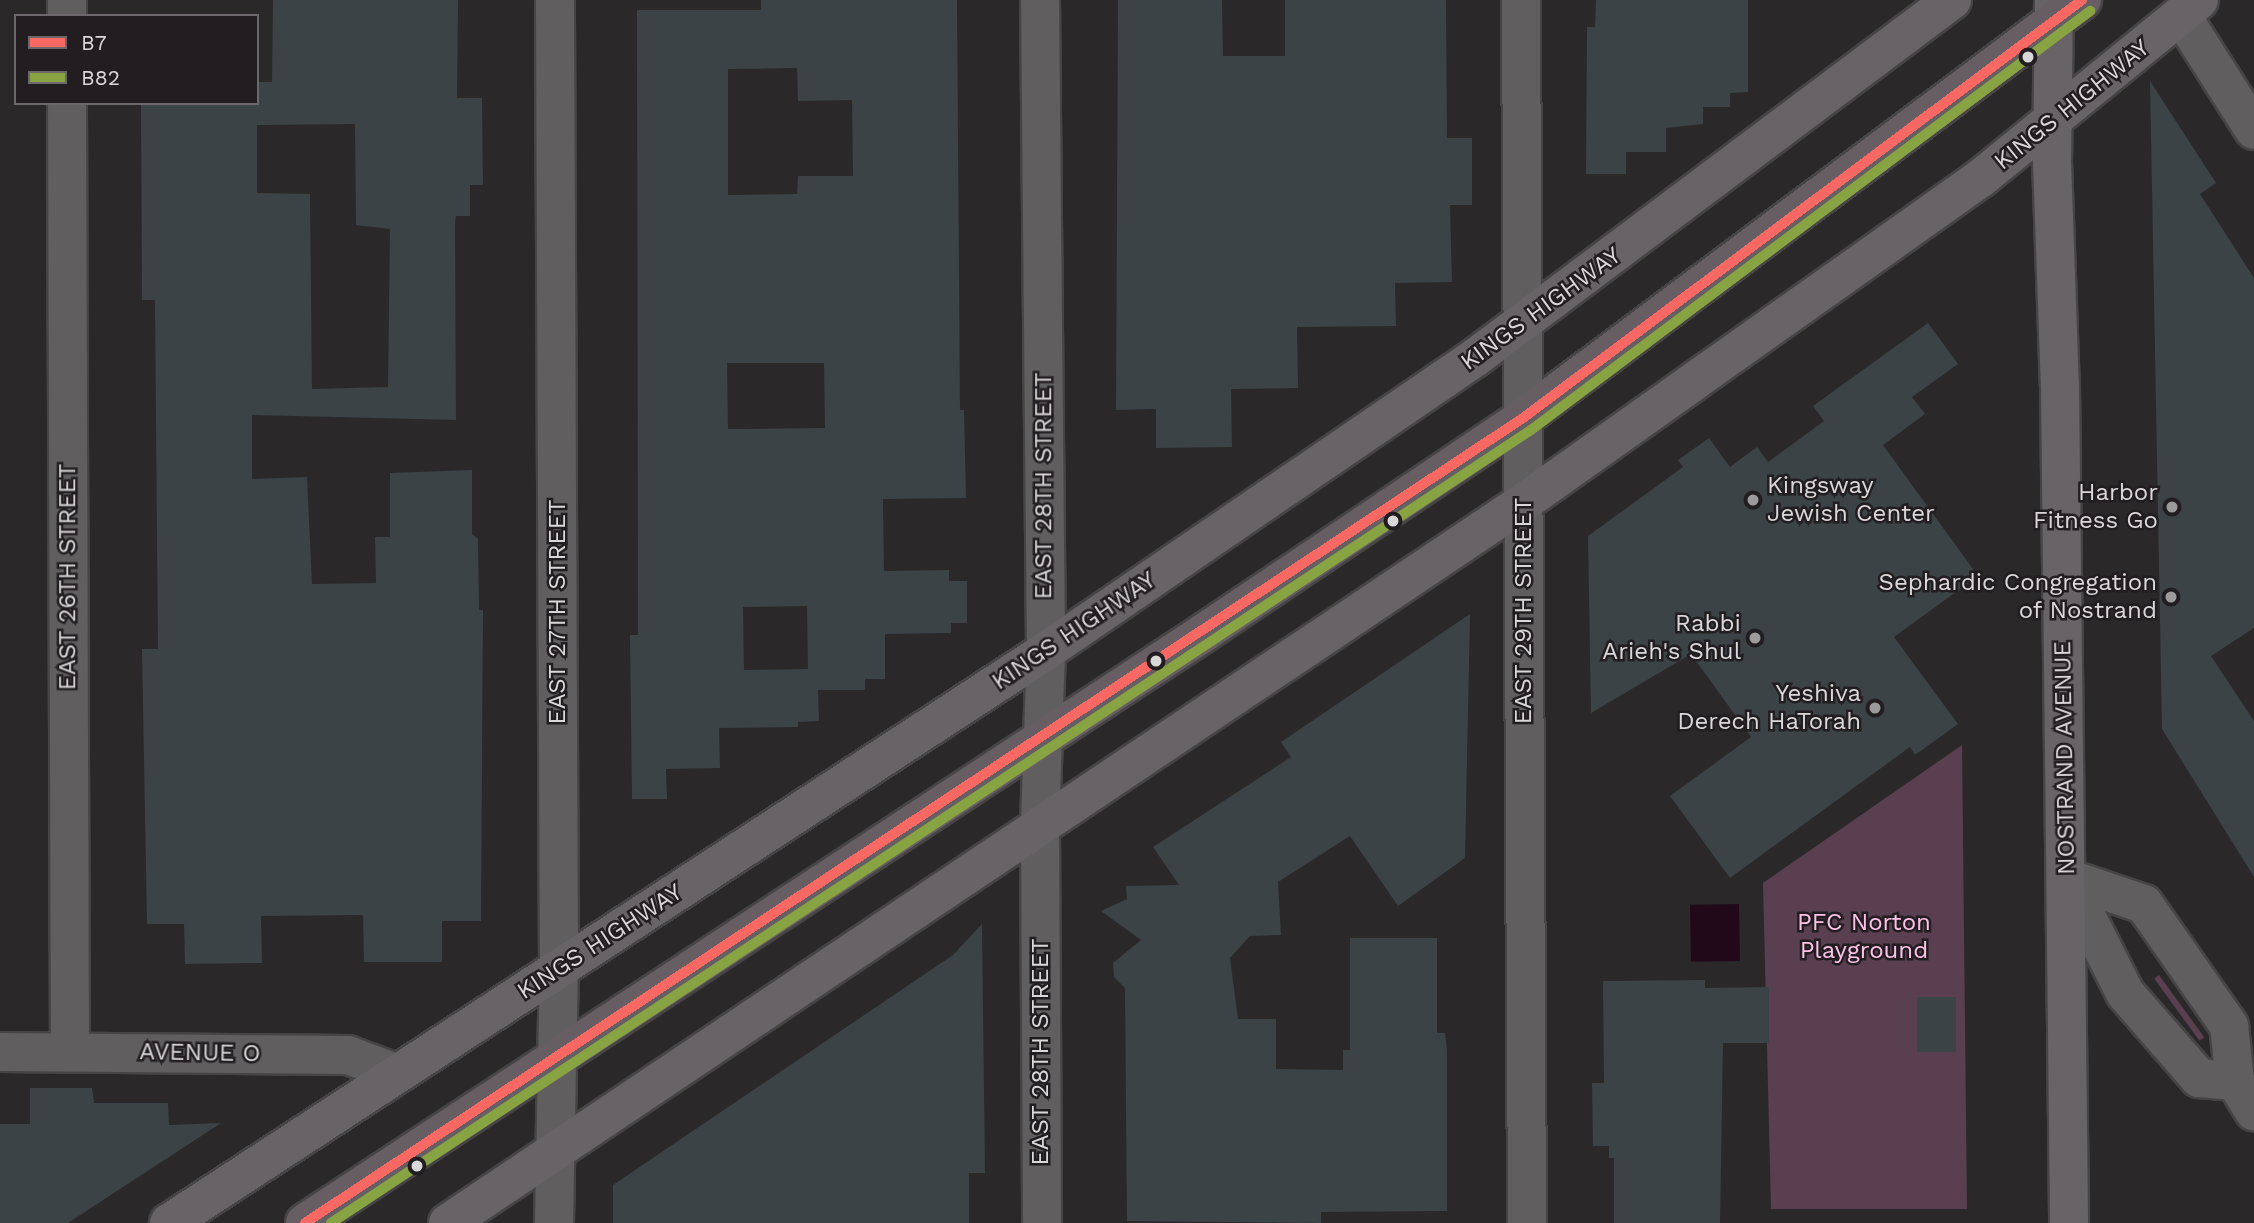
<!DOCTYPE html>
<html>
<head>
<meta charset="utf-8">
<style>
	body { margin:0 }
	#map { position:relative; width:2254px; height:1223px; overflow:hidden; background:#2a2829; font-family:"Work Sans",sans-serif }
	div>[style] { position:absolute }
	.green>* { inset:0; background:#593f4f; transform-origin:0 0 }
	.water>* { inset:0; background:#22091a; transform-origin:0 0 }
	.building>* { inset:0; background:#3b4346; transform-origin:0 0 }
	.roads { filter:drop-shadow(2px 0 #474445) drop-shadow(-2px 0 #474445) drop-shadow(0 2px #474445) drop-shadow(0 -2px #474445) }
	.street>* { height:38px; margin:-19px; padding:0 19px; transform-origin:19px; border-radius:19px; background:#605e5f }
	.secondary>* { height:38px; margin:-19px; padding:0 19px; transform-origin:19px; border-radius:19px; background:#686366 }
	.primary>* { height:38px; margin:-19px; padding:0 19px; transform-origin:19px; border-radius:19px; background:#665e63 }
	.bus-1>* { height:10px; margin:-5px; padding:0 5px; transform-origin:5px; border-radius:5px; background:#f96863 }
	.bus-2>* { height:10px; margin:-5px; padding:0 5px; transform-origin:5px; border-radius:5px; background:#87a342 }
	.dots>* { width:19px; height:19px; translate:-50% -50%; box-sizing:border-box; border:4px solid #211d20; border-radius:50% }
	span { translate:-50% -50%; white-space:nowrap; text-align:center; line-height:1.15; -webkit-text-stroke:5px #211d20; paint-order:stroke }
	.street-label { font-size:24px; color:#dad7d8 }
	.poi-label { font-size:24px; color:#dad7d8 }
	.left { translate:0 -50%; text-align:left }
	.right { translate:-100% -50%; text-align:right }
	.park-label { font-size:24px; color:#fdc0e6 }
	.legend { position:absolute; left:14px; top:14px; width:245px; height:91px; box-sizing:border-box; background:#211d20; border:2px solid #6b676a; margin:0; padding:9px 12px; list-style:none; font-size:21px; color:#dad7d8 }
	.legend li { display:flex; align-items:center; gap:14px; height:35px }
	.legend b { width:35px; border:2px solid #6b676a }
</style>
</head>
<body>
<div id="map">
	<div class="green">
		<div style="clip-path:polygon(1962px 745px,1967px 1209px,1771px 1209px,1763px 883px)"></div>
		<div style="left:2159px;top:975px;width:77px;height:6px;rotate:54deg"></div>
	</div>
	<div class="water">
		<div style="left:1739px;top:904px;width:57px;height:49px;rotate:89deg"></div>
	</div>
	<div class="building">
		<div style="clip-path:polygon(273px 0,458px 0,457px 98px,482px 98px,483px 185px,470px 185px,470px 216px,456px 216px,455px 222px,456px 420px,252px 415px,252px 479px,307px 477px,312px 584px,376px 583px,375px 537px,390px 537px,390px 473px,472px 470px,472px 534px,478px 539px,479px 610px,483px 610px,481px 921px,442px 921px,442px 962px,364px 962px,363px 915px,261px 916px,262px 963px,185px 964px,184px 924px,147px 924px,142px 649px,158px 649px,157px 540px,155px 300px,142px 300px,141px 103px,257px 103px,257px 193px,310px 194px,312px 389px,388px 387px,390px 229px,356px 225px,355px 124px,257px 125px,257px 82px,272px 82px)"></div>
		<div style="clip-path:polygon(evenodd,761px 0,957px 0,960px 410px,964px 410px,966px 498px,883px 499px,884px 571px,949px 570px,949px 581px,967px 581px,967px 623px,951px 623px,951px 633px,885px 634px,885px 679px,865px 679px,865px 690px,818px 690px,819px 721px,798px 722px,798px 727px,719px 728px,720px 768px,666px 769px,667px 799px,632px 799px,630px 635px,638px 635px,637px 10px,761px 10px,761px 0,797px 68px,798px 101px,852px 100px,853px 176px,798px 176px,797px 194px,728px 195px,728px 69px,797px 68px,761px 0,727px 363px,824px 363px,825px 428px,728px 429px,727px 363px,761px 0,807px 606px,808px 669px,744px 670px,743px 607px,807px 606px)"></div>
		<div style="clip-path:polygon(1118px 0,1222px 0,1223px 56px,1285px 56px,1285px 0,1446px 0,1447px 138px,1472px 138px,1472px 205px,1450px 205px,1452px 282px,1395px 283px,1396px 326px,1297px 327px,1298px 388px,1231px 389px,1232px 447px,1156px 448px,1156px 409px,1116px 410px)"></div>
		<div style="clip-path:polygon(1596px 0,1748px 0,1748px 92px,1730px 93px,1730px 107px,1703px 107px,1703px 124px,1666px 128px,1666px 152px,1626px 152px,1626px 174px,1586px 174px,1587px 27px,1595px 27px)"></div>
		<div style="clip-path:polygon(2150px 81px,2216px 183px,2200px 194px,2254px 278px,2254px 628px,2211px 656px,2254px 721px,2254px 877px,2162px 729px)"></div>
		<div style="clip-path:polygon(1928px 323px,1958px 364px,1912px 397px,1925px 414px,1883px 445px,1978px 576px,1894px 637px,1958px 724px,1915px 755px,1910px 747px,1730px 878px,1670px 796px,1751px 737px,1691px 654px,1591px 713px,1588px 536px,1683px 467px,1678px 460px,1709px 438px,1730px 467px,1757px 447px,1768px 462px,1824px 421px,1813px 406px)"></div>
		<div style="clip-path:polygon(1470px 614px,1465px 858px,1398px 906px,1350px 836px,1278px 882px,1281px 935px,1250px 936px,1230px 958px,1238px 1019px,1276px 1019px,1276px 1069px,1343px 1070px,1343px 1050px,1350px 1050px,1350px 938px,1437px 938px,1437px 1033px,1445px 1033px,1447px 1050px,1447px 1211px,1321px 1212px,1321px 1223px,1127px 1221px,1125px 988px,1114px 977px,1113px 963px,1141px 940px,1101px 911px,1127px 899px,1126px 886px,1179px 885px,1153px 847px,1291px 757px,1281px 742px)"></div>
		<div style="clip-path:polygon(982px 924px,985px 1173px,969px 1173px,969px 1223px,613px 1223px,613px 1185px,953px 955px)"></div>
		<div style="clip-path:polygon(1705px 980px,1705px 988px,1769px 987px,1769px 1043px,1723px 1043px,1720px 1223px,1614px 1223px,1614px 1158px,1609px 1158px,1609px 1146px,1593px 1146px,1592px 1083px,1604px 1083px,1603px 981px)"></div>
		<div style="left:1917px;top:997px;width:39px;height:55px"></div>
		<div style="clip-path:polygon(30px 1088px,92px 1088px,94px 1103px,168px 1103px,169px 1125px,221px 1123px,68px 1223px,0 1223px,0 1124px,30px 1124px)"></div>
	</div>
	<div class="roads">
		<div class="street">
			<div style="left:67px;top:0;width:16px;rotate:90deg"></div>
			<div style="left:1040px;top:0;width:651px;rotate:89.47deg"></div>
			<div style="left:1046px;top:651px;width:176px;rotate:92deg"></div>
			<div style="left:1040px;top:827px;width:396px;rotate:89.7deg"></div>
			<div style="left:1521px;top:0;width:1223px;rotate:89.72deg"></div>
			<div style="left:2181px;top:15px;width:136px;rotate:57.6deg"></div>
			<div style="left:67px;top:103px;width:948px;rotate:89.82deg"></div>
			<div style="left:2067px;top:878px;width:81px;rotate:18.7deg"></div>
			<div style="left:2144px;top:904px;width:149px;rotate:55.1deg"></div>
			<div style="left:2229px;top:1026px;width:55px;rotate:83.8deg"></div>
			<div style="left:2235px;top:1081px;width:36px;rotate:58deg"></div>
			<div style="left:2067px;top:878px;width:129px;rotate:63.2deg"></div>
			<div style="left:2125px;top:993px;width:113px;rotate:49deg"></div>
			<div style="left:2199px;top:1078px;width:36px;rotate:5deg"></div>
			<div style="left:0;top:1052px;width:348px;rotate:0.5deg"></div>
			<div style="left:348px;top:1055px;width:51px;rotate:20.6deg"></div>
			<div style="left:554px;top:1223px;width:254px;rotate:-88.9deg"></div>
			<div style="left:559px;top:969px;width:969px;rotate:-90.24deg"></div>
		</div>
		<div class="secondary">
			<div style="left:2054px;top:0;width:161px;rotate:90.7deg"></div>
			<div style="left:2052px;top:161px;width:224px;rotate:88deg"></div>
			<div style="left:2060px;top:385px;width:838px;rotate:89.38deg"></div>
			<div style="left:169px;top:1223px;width:1047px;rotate:-33.11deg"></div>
			<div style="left:1046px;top:651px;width:521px;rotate:-34.36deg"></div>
			<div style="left:1476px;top:357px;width:595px;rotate:-36.87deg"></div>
			<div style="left:448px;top:1223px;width:1295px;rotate:-33.83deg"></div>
			<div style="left:1524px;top:502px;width:560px;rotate:-35.34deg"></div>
			<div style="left:1981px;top:178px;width:281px;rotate:-39.2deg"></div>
		</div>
		<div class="primary">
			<div style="left:305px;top:1223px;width:1077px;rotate:-33.29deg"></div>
			<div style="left:1205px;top:632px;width:383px;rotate:-33.9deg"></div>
			<div style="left:1523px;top:418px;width:698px;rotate:-36.79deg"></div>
		</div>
	</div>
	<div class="bus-1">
		<div style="left:305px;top:1223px;width:1460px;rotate:-33.46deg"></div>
		<div style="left:1523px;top:418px;width:698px;rotate:-36.79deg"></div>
	</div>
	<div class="bus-2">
		<div style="left:331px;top:1223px;width:1438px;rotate:-33.46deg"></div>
		<div style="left:1531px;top:430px;width:699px;rotate:-36.85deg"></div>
	</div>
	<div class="dots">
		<div style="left:2028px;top:57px;background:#dad7d8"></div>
		<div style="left:1753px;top:500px;background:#9c9a9b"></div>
		<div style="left:2172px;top:507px;background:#9c9a9b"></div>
		<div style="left:1393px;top:521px;background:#dad7d8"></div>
		<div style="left:2171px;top:597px;background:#9c9a9b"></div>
		<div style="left:1755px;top:638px;background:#9c9a9b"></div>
		<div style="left:1156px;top:661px;background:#dad7d8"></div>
		<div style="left:1875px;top:708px;background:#9c9a9b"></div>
		<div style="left:417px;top:1166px;background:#dad7d8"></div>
	</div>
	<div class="street-label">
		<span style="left:2072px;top:105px;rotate:-39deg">KINGS HIGHWAY</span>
		<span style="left:1541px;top:309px;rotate:-36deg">KINGS HIGHWAY</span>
		<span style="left:1044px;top:486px;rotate:-90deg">EAST 28TH STREET</span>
		<span style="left:68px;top:577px;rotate:-90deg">EAST 26TH STREET</span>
		<span style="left:1524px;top:611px;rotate:-90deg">EAST 29TH STREET</span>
		<span style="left:558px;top:612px;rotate:-90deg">EAST 27TH STREET</span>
		<span style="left:1074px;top:631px;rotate:-34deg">KINGS HIGHWAY</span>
		<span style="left:2065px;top:758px;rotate:-91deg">NOSTRAND AVENUE</span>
		<span style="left:600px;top:942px;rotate:-33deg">KINGS HIGHWAY</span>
		<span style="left:1041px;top:1052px;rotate:-90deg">EAST 28TH STREET</span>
		<span style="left:200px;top:1053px;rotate:1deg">AVENUE O</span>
	</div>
	<div class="poi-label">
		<span class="left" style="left:1767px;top:500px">Kingsway<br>Jewish Center</span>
		<span class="right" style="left:2158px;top:507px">Harbor<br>Fitness Go</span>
		<span class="right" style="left:2157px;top:597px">Sephardic Congregation<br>of Nostrand</span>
		<span class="right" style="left:1741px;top:638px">Rabbi<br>Arieh's Shul</span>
		<span class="right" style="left:1861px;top:708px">Yeshiva<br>Derech HaTorah</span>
	</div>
	<div class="park-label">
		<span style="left:1864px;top:937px">PFC Norton<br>Playground</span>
	</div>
	<ul class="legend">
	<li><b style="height:9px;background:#f96863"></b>B7</li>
	<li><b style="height:9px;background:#87a342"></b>B82</li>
	</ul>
</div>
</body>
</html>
